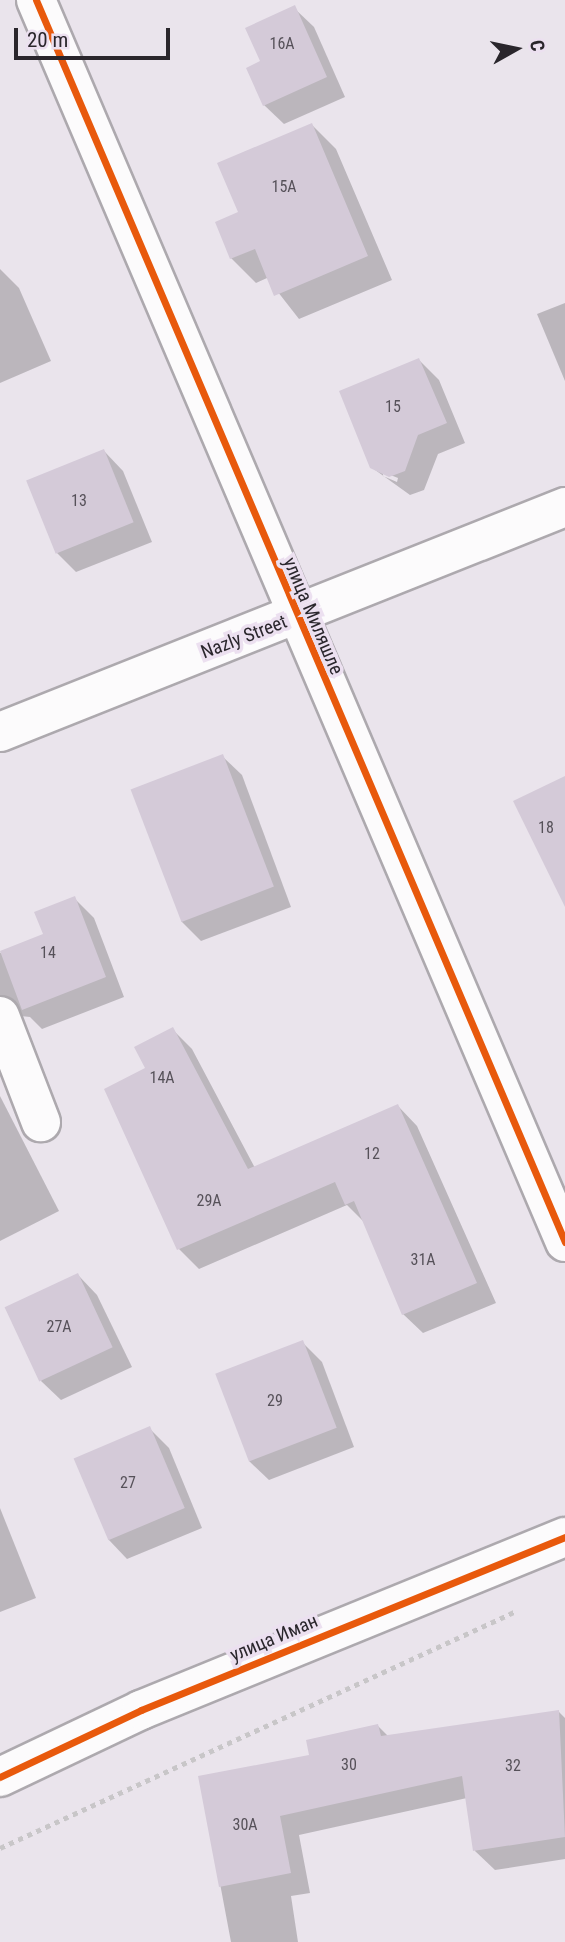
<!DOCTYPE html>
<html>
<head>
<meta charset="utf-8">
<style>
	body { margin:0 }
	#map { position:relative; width:565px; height:1942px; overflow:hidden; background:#eae4ec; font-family:"Roboto Condensed",sans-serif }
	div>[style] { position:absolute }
	.shadow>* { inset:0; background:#0003 }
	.building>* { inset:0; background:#d4cad8; transform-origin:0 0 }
	.path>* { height:4.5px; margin-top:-2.25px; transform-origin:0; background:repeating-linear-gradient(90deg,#c8c6c8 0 5px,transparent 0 10px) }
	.roads { filter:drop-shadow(2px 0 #ada9ae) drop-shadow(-2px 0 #ada9ae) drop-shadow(0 2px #ada9ae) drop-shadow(0 -2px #ada9ae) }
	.minor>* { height:38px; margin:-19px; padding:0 19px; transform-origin:19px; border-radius:19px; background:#fcfbfc }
	.cycleway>* { height:7px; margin:-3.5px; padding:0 3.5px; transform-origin:3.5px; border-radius:3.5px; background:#e8590c }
	span { translate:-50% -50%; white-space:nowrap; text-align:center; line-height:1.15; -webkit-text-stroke:7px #ece0f0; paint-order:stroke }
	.number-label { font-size:16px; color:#565159 }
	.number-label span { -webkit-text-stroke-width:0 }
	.street-label { font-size:19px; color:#2a262c }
	.north { position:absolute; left:481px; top:14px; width:70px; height:70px; -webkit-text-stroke:5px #ece0f0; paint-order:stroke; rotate:81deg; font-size:19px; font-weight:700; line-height:28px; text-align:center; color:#2a262c }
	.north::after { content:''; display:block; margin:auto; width:24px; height:32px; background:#2a262c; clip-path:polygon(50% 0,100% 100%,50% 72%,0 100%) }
	.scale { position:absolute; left:14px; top:28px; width:156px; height:32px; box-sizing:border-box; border:4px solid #2a262c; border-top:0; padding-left:9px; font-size:21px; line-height:24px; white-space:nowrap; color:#2a262c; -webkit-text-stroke:5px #ece0f0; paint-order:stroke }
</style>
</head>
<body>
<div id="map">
	<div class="shadow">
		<div style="clip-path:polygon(294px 8px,314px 27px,345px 97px,284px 124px,264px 105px,262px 62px)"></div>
		<div style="clip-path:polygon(312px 125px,336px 149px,392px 280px,299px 319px,267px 278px,256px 283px,231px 258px,241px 213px)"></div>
		<div style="clip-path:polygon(0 269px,19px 288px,51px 361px,0 383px)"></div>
		<div style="clip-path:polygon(565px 303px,565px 381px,537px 314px)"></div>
		<div style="clip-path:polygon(evenodd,419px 360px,439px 380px,465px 443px,438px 454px,424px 490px,410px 495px,371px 467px,419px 360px,383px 472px,398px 478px,397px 482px,383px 476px,383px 472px)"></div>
		<div style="clip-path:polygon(104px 451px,123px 471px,152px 542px,76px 572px,56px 552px)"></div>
		<div style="clip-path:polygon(222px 756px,242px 775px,291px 907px,201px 941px,181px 921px)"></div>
		<div style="clip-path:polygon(74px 898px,94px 918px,124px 997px,42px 1029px,30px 1017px,11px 1015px,0 1029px,0 953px,45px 935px)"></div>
		<div style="clip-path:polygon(172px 1029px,192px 1049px,255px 1168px,398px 1106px,417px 1126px,496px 1303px,423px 1333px,403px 1314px,365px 1223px,347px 1205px,199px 1269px,179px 1249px,107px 1090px,147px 1069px)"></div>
		<div style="clip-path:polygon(0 1096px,59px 1211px,0 1241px)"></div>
		<div style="clip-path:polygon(78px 1275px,97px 1295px,132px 1367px,61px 1400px,41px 1381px)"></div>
		<div style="clip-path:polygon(302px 1342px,322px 1362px,354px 1447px,269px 1480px,249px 1461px)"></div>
		<div style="clip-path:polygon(149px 1428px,169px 1448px,202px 1528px,127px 1559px,108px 1539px)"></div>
		<div style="clip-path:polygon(0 1508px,36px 1598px,0 1612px)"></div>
		<div style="clip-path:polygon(559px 1712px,565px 1718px,565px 1859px,495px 1870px,475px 1851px,467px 1798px,299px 1835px,310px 1893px,291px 1896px,298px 1942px,231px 1942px,200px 1777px,311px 1756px,378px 1726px,389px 1737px)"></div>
	</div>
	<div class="building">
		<div style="clip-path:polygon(295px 5px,327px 77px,263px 106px,246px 68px,260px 61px,245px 28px)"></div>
		<div style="clip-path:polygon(312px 123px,368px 256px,274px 296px,255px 249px,230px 259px,215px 222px,238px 212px,217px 163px)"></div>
		<div style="clip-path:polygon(419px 358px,447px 423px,418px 435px,405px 471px,389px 477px,370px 468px,339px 391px)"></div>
		<div style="left:104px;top:449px;width:79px;height:84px;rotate:68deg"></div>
		<div style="left:223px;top:754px;width:142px;height:99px;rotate:69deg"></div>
		<div style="clip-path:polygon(565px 776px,565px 907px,513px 801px)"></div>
		<div style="clip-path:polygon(75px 896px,106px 977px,22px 1010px,0 951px,43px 934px,34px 912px)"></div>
		<div style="clip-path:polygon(173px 1027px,248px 1169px,398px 1104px,477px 1283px,402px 1315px,354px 1201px,345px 1205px,335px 1182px,177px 1250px,104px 1089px,145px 1068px,134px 1047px)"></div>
		<div style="left:78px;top:1273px;width:82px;height:81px;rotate:65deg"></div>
		<div style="left:303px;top:1340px;width:94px;height:94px;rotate:69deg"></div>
		<div style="left:150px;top:1426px;width:89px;height:83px;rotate:67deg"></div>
		<div style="clip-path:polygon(559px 1710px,565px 1837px,473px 1851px,462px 1776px,280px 1816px,291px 1873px,219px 1887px,198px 1776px,309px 1755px,306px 1740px,378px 1724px,381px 1736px)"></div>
	</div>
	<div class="path">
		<div style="left:0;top:1848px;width:566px;rotate:-24.66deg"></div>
	</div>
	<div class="roads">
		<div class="minor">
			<div style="left:36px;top:0;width:1350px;rotate:66.93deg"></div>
			<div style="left:0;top:732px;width:608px;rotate:-21.71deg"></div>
			<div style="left:0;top:1016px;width:114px;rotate:68.9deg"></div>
			<div style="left:0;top:1777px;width:156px;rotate:-25.4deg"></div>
			<div style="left:141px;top:1710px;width:458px;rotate:-22.2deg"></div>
		</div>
	</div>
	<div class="cycleway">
		<div style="left:36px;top:0;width:1350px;rotate:66.93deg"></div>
		<div style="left:0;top:1777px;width:156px;rotate:-25.4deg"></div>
		<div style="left:141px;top:1710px;width:458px;rotate:-22.2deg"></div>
	</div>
	<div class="number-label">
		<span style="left:282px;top:44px">16А</span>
		<span style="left:284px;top:187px">15А</span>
		<span style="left:393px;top:407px">15</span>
		<span style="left:79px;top:501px">13</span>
		<span style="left:546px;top:828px">18</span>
		<span style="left:48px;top:953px">14</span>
		<span style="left:162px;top:1078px">14А</span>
		<span style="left:372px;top:1154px">12</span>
		<span style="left:209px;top:1201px">29А</span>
		<span style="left:423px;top:1260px">31А</span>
		<span style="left:59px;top:1327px">27А</span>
		<span style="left:275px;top:1401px">29</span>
		<span style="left:128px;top:1483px">27</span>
		<span style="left:349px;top:1765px">30</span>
		<span style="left:513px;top:1766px">32</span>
		<span style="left:245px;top:1825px">30А</span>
	</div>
	<div class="street-label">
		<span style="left:313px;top:616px;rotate:67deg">улица Миляшле</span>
		<span style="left:244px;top:637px;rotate:-21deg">Nazly Street</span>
		<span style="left:274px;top:1638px;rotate:-23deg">улица Иман</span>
	</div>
	<div class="north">С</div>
	<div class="scale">20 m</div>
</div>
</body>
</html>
